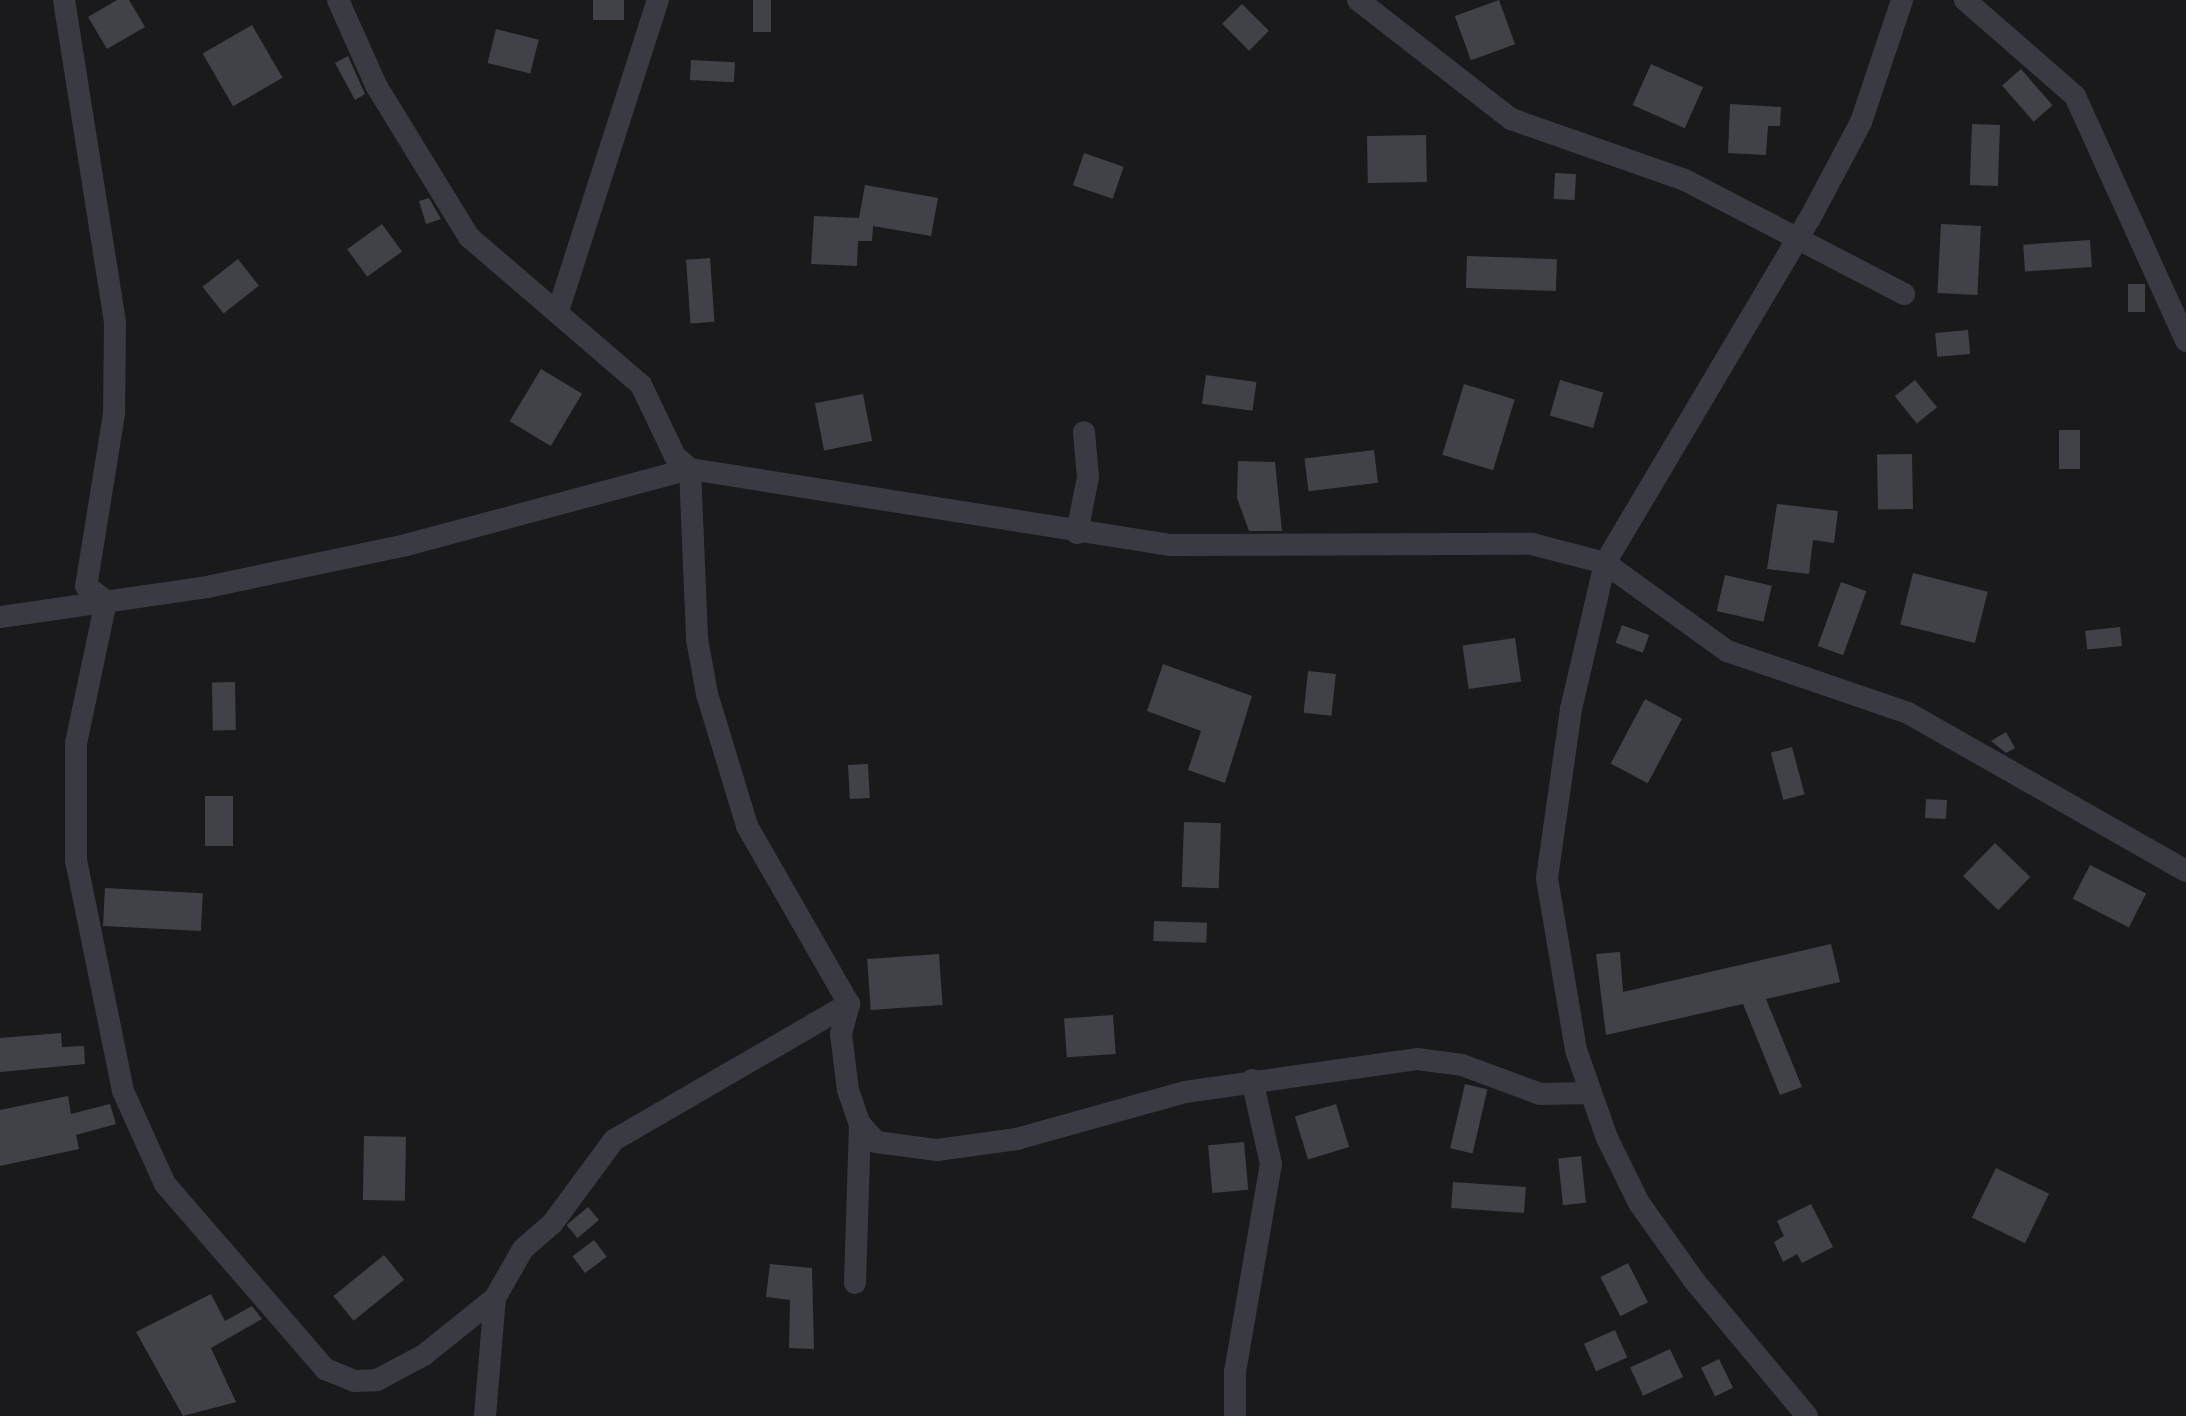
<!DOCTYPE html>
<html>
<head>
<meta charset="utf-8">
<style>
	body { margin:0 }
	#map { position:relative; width:2186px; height:1416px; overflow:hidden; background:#1a1a1c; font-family:Poppins,sans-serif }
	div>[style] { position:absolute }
	.building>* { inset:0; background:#414247; transform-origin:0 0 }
	.minor>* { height:22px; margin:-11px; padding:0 11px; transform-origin:11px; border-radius:11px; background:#3a3b42 }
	span { translate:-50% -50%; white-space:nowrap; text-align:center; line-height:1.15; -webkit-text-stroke:6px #151517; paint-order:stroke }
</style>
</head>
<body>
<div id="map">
	<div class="building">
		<div style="clip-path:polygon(117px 0,129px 0,145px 27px,107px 49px,88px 17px)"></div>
		<div style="left:593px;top:0;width:31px;height:20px"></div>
		<div style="left:753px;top:0;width:18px;height:32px"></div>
		<div style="left:1499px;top:0;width:47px;height:47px;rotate:70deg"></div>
		<div style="left:1242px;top:4px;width:38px;height:28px;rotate:45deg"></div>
		<div style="left:252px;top:25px;width:61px;height:57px;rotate:60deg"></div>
		<div style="left:496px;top:29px;width:44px;height:35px;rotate:14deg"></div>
		<div style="clip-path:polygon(348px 56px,365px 94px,355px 100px,335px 63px)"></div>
		<div style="left:691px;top:60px;width:44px;height:20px;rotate:3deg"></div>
		<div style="left:1651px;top:64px;width:57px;height:45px;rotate:24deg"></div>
		<div style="left:2021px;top:69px;width:48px;height:25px;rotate:49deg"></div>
		<div style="clip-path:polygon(1730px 104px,1781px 107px,1780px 126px,1768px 126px,1766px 155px,1728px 153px)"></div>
		<div style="left:1972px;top:124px;width:28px;height:61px;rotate:2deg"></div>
		<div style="left:1426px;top:135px;width:47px;height:59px;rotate:89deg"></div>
		<div style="left:1084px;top:153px;width:42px;height:34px;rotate:19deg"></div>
		<div style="left:1555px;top:173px;width:21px;height:26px;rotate:3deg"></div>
		<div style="clip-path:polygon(865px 185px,938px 198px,931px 236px,873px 226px,872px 241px,858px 241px,857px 266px,811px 264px,814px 216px,859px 218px)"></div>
		<div style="clip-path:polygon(429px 198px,441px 219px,426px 224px,419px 201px)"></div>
		<div style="left:382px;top:224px;width:34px;height:43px;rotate:54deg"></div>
		<div style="left:1941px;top:224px;width:40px;height:69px;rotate:3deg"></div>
		<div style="left:2090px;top:240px;width:27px;height:67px;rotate:86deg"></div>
		<div style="left:1467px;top:256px;width:90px;height:32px;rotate:2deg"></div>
		<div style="left:710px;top:258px;width:64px;height:24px;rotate:86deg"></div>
		<div style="left:238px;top:259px;width:34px;height:45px;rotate:52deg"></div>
		<div style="left:2128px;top:284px;width:17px;height:28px"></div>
		<div style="left:1968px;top:330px;width:24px;height:33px;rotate:85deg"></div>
		<div style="left:541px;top:369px;width:48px;height:61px;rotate:31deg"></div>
		<div style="left:1206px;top:375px;width:51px;height:29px;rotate:8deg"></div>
		<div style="left:1560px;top:380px;width:45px;height:37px;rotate:16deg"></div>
		<div style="left:1915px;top:380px;width:35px;height:26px;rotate:51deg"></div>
		<div style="left:1464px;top:384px;width:53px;height:74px;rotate:17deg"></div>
		<div style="left:863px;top:394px;width:48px;height:49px;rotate:79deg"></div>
		<div style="left:2059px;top:430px;width:21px;height:39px"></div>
		<div style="left:1374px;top:450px;width:33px;height:70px;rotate:83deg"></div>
		<div style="left:1912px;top:454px;width:55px;height:35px;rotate:89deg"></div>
		<div style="clip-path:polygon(1238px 461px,1275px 462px,1282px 531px,1249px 531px,1237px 498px)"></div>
		<div style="clip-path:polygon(1777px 504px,1838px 511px,1834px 543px,1813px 540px,1809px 574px,1767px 569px)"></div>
		<div style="left:1913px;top:573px;width:77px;height:53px;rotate:14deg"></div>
		<div style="left:1725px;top:575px;width:48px;height:37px;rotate:13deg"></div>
		<div style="left:1841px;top:582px;width:27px;height:68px;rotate:20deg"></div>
		<div style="left:1622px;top:625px;width:29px;height:19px;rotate:20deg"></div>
		<div style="left:2120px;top:627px;width:19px;height:35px;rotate:84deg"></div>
		<div style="left:1515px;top:638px;width:44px;height:53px;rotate:82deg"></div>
		<div style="clip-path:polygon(1163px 664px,1252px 696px,1225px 783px,1188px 770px,1201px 731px,1147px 711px)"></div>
		<div style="left:1308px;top:671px;width:28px;height:42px;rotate:6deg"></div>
		<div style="left:235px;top:682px;width:48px;height:23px;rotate:89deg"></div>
		<div style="left:1645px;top:699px;width:42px;height:73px;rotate:28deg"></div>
		<div style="clip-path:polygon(2006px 732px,2015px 748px,2006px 753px,1991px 741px)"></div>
		<div style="left:1792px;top:747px;width:49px;height:22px;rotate:75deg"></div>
		<div style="left:868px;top:764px;width:34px;height:20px;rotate:87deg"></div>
		<div style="left:205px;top:796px;width:28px;height:50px"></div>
		<div style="left:1926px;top:799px;width:21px;height:19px;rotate:3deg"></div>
		<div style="left:1184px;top:822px;width:37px;height:65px;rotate:2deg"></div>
		<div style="left:1995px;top:843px;width:49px;height:46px;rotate:44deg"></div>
		<div style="left:2090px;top:865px;width:63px;height:38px;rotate:27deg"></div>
		<div style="left:105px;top:888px;width:98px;height:38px;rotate:3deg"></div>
		<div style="left:1154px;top:921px;width:53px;height:20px;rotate:2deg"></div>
		<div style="clip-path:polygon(1831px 944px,1840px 982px,1766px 999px,1802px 1087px,1780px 1095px,1743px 1004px,1606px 1035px,1596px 954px,1620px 952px,1623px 992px)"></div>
		<div style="left:939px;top:954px;width:51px;height:72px;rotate:86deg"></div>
		<div style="left:1113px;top:1015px;width:39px;height:49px;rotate:86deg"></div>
		<div style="clip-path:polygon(61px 1033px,62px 1047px,84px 1046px,85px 1064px,0 1072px,0 1038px)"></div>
		<div style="left:1465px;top:1084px;width:23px;height:66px;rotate:13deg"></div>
		<div style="clip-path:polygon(68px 1096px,71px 1114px,110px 1104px,116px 1124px,76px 1135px,79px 1149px,0 1166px,0 1110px)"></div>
		<div style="left:1336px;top:1104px;width:45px;height:43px;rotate:73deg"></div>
		<div style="left:364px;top:1136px;width:42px;height:64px;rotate:1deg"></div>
		<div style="left:1244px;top:1142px;width:48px;height:36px;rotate:85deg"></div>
		<div style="left:1581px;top:1156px;width:47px;height:23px;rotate:84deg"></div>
		<div style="left:1996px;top:1168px;width:59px;height:55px;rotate:26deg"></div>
		<div style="left:1453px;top:1182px;width:73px;height:26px;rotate:4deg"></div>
		<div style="clip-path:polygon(1811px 1204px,1833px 1247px,1802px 1263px,1797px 1254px,1783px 1262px,1774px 1242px,1784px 1236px,1777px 1221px)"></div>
		<div style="left:588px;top:1207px;width:17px;height:28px;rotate:50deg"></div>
		<div style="left:594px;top:1240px;width:21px;height:27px;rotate:53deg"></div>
		<div style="left:384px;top:1255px;width:32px;height:65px;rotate:51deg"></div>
		<div style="left:1628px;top:1263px;width:44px;height:31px;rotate:63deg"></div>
		<div style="clip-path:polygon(770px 1264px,812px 1268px,814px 1349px,789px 1348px,790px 1300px,766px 1297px)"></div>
		<div style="clip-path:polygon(211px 1294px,225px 1321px,252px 1306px,262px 1319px,211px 1348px,236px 1402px,183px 1416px,136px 1332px)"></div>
		<div style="left:1615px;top:1330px;width:30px;height:34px;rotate:66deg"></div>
		<div style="left:1670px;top:1349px;width:31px;height:44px;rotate:65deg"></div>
		<div style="left:1719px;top:1359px;width:32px;height:20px;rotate:64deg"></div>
	</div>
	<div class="minor">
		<div style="left:64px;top:0;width:326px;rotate:81deg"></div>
		<div style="left:115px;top:322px;width:92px;rotate:90.6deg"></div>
		<div style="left:114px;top:414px;width:174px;rotate:99.2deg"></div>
		<div style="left:86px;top:586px;width:25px;rotate:37deg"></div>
		<div style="left:106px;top:601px;width:145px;rotate:101.9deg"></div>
		<div style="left:76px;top:743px;width:117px;rotate:90deg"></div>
		<div style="left:76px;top:860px;width:236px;rotate:78.5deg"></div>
		<div style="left:123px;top:1091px;width:102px;rotate:65.7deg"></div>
		<div style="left:165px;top:1184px;width:245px;rotate:49.1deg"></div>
		<div style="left:325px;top:1369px;width:31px;rotate:22deg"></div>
		<div style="left:354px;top:1381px;width:23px;rotate:-2deg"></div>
		<div style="left:377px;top:1380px;width:53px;rotate:-28deg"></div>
		<div style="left:424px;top:1355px;width:91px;rotate:-38.8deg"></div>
		<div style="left:495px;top:1298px;width:56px;rotate:-60.3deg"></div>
		<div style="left:523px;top:1249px;width:38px;rotate:-41deg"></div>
		<div style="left:552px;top:1224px;width:104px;rotate:-53.6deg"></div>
		<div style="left:614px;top:1140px;width:272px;rotate:-30.1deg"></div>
		<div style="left:338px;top:0;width:95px;rotate:65.9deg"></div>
		<div style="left:377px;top:87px;width:176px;rotate:58.5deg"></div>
		<div style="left:469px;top:237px;width:227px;rotate:40.7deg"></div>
		<div style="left:641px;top:385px;width:79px;rotate:64.4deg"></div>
		<div style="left:675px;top:456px;width:20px;rotate:41deg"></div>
		<div style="left:690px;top:469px;width:170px;rotate:87.6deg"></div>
		<div style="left:697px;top:639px;width:56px;rotate:79.7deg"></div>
		<div style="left:707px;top:694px;width:138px;rotate:73.1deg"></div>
		<div style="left:747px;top:826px;width:205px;rotate:60.2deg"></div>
		<div style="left:849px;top:1004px;width:31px;rotate:105deg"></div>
		<div style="left:841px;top:1034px;width:56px;rotate:82.9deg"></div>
		<div style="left:848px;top:1090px;width:36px;rotate:71deg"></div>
		<div style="left:860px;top:1124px;width:24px;rotate:48deg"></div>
		<div style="left:876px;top:1142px;width:62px;rotate:7.5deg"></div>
		<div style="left:937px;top:1150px;width:81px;rotate:-7.8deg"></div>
		<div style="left:1017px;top:1139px;width:174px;rotate:-15.6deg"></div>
		<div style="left:1185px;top:1092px;width:234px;rotate:-8.1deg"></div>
		<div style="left:1417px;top:1059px;width:45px;rotate:7.6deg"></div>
		<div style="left:1462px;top:1065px;width:83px;rotate:20.4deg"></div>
		<div style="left:1540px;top:1094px;width:51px;rotate:-1.1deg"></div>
		<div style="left:1358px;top:0;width:194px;rotate:37.9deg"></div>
		<div style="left:1511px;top:119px;width:184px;rotate:19.3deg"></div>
		<div style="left:1685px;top:180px;width:247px;rotate:27.5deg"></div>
		<div style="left:1965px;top:0;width:146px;rotate:41.1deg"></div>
		<div style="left:2075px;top:96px;width:269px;rotate:65.6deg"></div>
		<div style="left:559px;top:308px;width:324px;rotate:-72.2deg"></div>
		<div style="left:1077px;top:533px;width:57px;rotate:-78.9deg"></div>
		<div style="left:1088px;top:477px;width:45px;rotate:-95.1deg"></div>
		<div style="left:0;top:617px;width:209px;rotate:-8.2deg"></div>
		<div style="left:207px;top:587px;width:203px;rotate:-11.9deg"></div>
		<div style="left:406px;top:545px;width:294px;rotate:-15deg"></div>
		<div style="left:690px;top:469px;width:487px;rotate:9deg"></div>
		<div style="left:1171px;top:545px;width:361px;rotate:-0.2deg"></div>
		<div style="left:1532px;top:544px;width:75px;rotate:14.6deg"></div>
		<div style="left:1605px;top:563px;width:150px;rotate:35.8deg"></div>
		<div style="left:1727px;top:651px;width:191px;rotate:18.9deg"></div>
		<div style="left:1908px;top:713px;width:320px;rotate:29.6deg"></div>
		<div style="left:855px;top:1283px;width:159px;rotate:-88.2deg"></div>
		<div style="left:485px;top:1416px;width:118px;rotate:-85.2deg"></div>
		<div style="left:1235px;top:1416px;width:44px;rotate:-90deg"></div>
		<div style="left:1235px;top:1372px;width:211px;rotate:-80.2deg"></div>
		<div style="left:1271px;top:1164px;width:86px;rotate:-102.7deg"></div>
		<div style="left:1807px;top:1416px;width:178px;rotate:-129.8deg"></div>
		<div style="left:1693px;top:1279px;width:93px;rotate:-125.4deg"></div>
		<div style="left:1639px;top:1203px;width:72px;rotate:-116.2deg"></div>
		<div style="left:1607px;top:1138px;width:93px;rotate:-109.4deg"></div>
		<div style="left:1576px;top:1050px;width:174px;rotate:-99.6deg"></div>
		<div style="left:1547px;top:878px;width:171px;rotate:-81.9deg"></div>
		<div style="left:1571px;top:709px;width:150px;rotate:-76.9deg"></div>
		<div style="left:1605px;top:563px;width:399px;rotate:-59.3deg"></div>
		<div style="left:1809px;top:220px;width:111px;rotate:-62deg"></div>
		<div style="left:1861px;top:122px;width:129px;rotate:-71.4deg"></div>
	</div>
</div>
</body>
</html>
